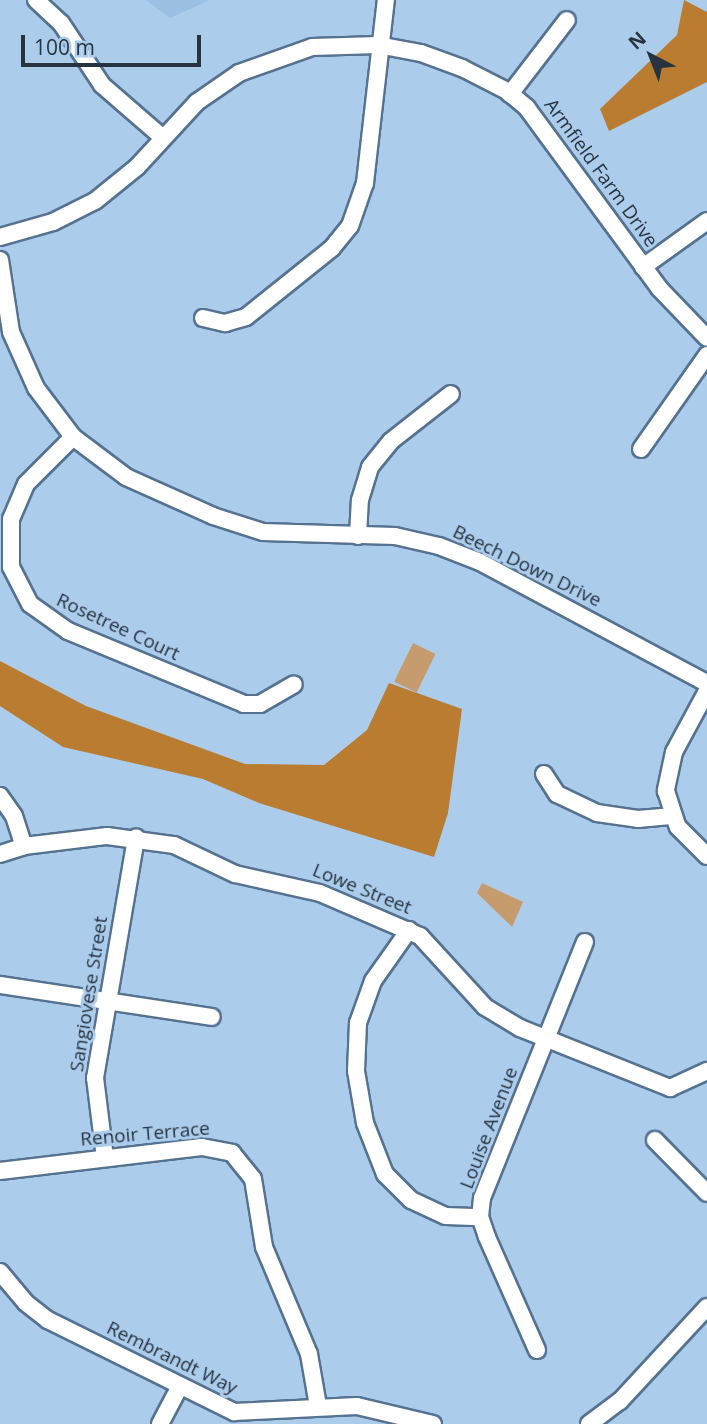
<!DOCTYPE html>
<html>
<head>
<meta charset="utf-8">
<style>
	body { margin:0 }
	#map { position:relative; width:707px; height:1424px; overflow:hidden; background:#acccec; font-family:"Open Sans",sans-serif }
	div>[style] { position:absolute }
	.built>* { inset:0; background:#9bc0e4 }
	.green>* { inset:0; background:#c69c6e; transform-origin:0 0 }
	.forest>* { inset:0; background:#b97c30 }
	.roads { filter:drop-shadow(2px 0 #557290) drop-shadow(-2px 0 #557290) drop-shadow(0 2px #557290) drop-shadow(0 -2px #557290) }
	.minor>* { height:16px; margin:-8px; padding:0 8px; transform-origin:8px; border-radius:8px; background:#fff }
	span { translate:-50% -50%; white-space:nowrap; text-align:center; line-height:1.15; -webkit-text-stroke:6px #acccec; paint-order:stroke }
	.street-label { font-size:19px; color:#273440 }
	.north { position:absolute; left:616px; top:21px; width:70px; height:70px; -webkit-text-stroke:5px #acccec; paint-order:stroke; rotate:318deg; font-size:19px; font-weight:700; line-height:28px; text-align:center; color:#273440 }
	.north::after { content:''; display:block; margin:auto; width:24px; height:32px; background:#273440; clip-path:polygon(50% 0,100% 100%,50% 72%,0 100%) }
	.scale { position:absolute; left:21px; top:35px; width:180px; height:32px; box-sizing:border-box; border:4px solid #273440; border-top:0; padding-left:9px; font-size:21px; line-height:24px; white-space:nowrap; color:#273440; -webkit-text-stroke:5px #acccec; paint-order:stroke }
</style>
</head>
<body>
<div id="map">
	<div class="built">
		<div style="clip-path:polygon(146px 0,210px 0,170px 18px)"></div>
	</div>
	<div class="green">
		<div style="left:413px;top:643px;width:25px;height:43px;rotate:26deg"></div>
		<div style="clip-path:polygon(482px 883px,523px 902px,512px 927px,477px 893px)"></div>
	</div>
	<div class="forest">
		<div style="clip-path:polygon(684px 0,707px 12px,707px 82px,609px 131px,600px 109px,677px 35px)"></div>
		<div style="clip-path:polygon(0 661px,86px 706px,245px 764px,324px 765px,367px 730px,389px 683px,462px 709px,448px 813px,434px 857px,259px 803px,203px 779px,63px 747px,0 706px)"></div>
	</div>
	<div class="roads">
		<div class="minor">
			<div style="left:36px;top:0;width:34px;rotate:43deg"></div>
			<div style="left:61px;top:23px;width:74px;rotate:56.5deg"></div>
			<div style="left:102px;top:85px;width:79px;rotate:40.9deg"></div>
			<div style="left:510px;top:94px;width:93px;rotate:-52.4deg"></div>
			<div style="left:0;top:237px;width:55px;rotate:-15.8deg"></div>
			<div style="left:53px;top:222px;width:47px;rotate:-26.6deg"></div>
			<div style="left:95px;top:201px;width:54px;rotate:-39deg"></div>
			<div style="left:137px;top:167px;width:88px;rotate:-47.3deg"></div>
			<div style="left:197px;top:102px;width:51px;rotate:-34.6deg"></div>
			<div style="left:239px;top:73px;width:77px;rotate:-19.6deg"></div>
			<div style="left:312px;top:47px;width:66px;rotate:-1.7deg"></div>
			<div style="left:378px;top:45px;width:44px;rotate:10.5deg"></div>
			<div style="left:421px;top:53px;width:44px;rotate:20.1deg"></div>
			<div style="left:462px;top:68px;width:51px;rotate:27.1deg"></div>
			<div style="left:507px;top:91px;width:26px;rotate:40deg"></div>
			<div style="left:527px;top:108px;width:223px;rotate:53.7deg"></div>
			<div style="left:659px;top:288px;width:69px;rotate:46.2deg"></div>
			<div style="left:0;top:260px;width:73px;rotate:81.3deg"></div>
			<div style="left:11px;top:332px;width:61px;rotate:65.9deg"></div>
			<div style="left:36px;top:388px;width:61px;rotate:52.9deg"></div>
			<div style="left:73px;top:437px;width:66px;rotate:37deg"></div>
			<div style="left:126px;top:477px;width:95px;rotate:24.1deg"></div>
			<div style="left:213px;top:516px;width:52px;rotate:17.7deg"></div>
			<div style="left:263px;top:532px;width:132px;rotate:1.7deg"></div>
			<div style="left:395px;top:536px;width:45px;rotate:12.8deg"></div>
			<div style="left:439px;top:546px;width:44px;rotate:21.3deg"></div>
			<div style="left:480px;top:562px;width:257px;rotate:28.1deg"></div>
			<div style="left:643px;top:267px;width:79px;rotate:-35.7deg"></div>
			<div style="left:203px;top:318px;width:23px;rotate:13deg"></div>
			<div style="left:225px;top:323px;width:22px;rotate:-16deg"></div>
			<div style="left:246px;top:317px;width:110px;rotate:-38.7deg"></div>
			<div style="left:332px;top:248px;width:28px;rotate:-51deg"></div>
			<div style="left:350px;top:226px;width:46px;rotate:-70.8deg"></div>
			<div style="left:365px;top:183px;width:184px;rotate:-83.5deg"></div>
			<div style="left:73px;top:437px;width:66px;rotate:135deg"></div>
			<div style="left:26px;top:484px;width:38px;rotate:113deg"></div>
			<div style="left:11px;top:519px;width:48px;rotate:90deg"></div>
			<div style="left:11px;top:567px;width:42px;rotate:62.8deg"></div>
			<div style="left:30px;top:604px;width:47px;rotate:35.4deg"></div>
			<div style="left:68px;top:631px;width:191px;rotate:22.5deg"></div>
			<div style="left:244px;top:704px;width:16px"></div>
			<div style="left:260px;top:704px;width:39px;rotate:-30deg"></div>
			<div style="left:641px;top:449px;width:115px;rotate:-54.9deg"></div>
			<div style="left:358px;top:536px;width:36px;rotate:-87deg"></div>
			<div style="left:360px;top:500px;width:34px;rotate:-73deg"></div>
			<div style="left:370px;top:467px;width:33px;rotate:-51deg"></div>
			<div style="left:391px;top:441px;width:76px;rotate:-38.1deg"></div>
			<div style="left:707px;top:691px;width:69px;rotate:118.4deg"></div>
			<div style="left:674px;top:752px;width:40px;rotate:102deg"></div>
			<div style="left:666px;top:791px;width:38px;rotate:72deg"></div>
			<div style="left:678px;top:827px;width:41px;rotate:45deg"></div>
			<div style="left:544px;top:774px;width:24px;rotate:57deg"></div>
			<div style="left:557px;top:794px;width:44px;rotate:25.4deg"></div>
			<div style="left:597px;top:813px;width:41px;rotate:8.3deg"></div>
			<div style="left:638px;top:819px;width:33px;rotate:-5deg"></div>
			<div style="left:0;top:796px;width:24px;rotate:55deg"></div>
			<div style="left:14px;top:816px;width:32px;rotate:72deg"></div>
			<div style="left:0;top:854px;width:25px;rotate:-18deg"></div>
			<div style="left:24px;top:846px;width:84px;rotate:-6.9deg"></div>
			<div style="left:107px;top:836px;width:68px;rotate:7.7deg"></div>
			<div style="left:174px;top:845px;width:68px;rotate:25.4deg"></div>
			<div style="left:235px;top:874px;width:87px;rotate:12.6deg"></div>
			<div style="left:320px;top:893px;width:109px;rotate:23.3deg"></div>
			<div style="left:420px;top:936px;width:96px;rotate:47.5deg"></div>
			<div style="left:485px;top:1007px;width:41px;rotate:31deg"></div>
			<div style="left:520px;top:1028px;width:162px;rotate:21.8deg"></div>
			<div style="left:670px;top:1088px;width:41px;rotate:-24.7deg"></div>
			<div style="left:409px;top:930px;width:62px;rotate:125.2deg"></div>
			<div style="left:373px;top:981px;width:45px;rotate:109.7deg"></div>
			<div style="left:358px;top:1023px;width:48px;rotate:92.4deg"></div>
			<div style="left:356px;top:1071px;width:53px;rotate:80.2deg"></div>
			<div style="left:365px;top:1123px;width:55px;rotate:68.6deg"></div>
			<div style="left:385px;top:1174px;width:37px;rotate:45deg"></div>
			<div style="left:411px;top:1200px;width:38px;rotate:25deg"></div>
			<div style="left:446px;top:1216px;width:34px;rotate:2deg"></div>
			<div style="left:0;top:985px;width:214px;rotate:8.6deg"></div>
			<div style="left:655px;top:1140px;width:74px;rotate:45.5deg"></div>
			<div style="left:105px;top:1158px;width:81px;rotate:-97.1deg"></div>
			<div style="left:95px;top:1078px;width:244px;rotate:-80.3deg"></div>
			<div style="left:0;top:1171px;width:203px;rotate:-6.8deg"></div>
			<div style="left:202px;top:1147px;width:31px;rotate:11deg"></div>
			<div style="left:232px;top:1153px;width:33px;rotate:51deg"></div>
			<div style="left:253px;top:1179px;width:69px;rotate:80.8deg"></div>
			<div style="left:264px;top:1247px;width:116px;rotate:67.2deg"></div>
			<div style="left:309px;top:1354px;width:53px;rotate:80.2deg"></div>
			<div style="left:0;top:1272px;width:40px;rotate:50deg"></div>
			<div style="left:26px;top:1303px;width:28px;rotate:38deg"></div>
			<div style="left:48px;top:1320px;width:208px;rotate:26.3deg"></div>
			<div style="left:234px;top:1412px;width:123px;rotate:-2.8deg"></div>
			<div style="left:357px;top:1406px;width:78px;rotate:13.3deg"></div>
			<div style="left:537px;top:1350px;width:124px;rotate:-113.9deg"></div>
			<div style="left:487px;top:1237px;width:21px;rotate:-109deg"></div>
			<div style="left:480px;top:1217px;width:19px;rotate:-84deg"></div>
			<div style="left:482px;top:1198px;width:276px;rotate:-68.1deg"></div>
			<div style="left:160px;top:1424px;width:43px;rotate:-62.2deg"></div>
			<div style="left:589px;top:1424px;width:39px;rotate:-37deg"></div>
			<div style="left:620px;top:1401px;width:128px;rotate:-47.2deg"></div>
		</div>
	</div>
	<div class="street-label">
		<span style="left:601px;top:173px;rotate:54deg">Armfield Farm Drive</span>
		<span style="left:527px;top:566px;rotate:26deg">Beech Down Drive</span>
		<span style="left:118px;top:627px;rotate:25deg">Rosetree Court</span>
		<span style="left:362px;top:889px;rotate:22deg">Lowe Street</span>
		<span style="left:89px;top:994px;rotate:-81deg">Sangiovese Street</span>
		<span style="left:489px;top:1128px;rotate:-69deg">Louise Avenue</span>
		<span style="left:145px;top:1134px;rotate:-5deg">Renoir Terrace</span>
		<span style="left:172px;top:1358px;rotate:26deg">Rembrandt Way</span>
	</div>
	<div class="north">N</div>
	<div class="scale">100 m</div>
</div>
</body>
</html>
